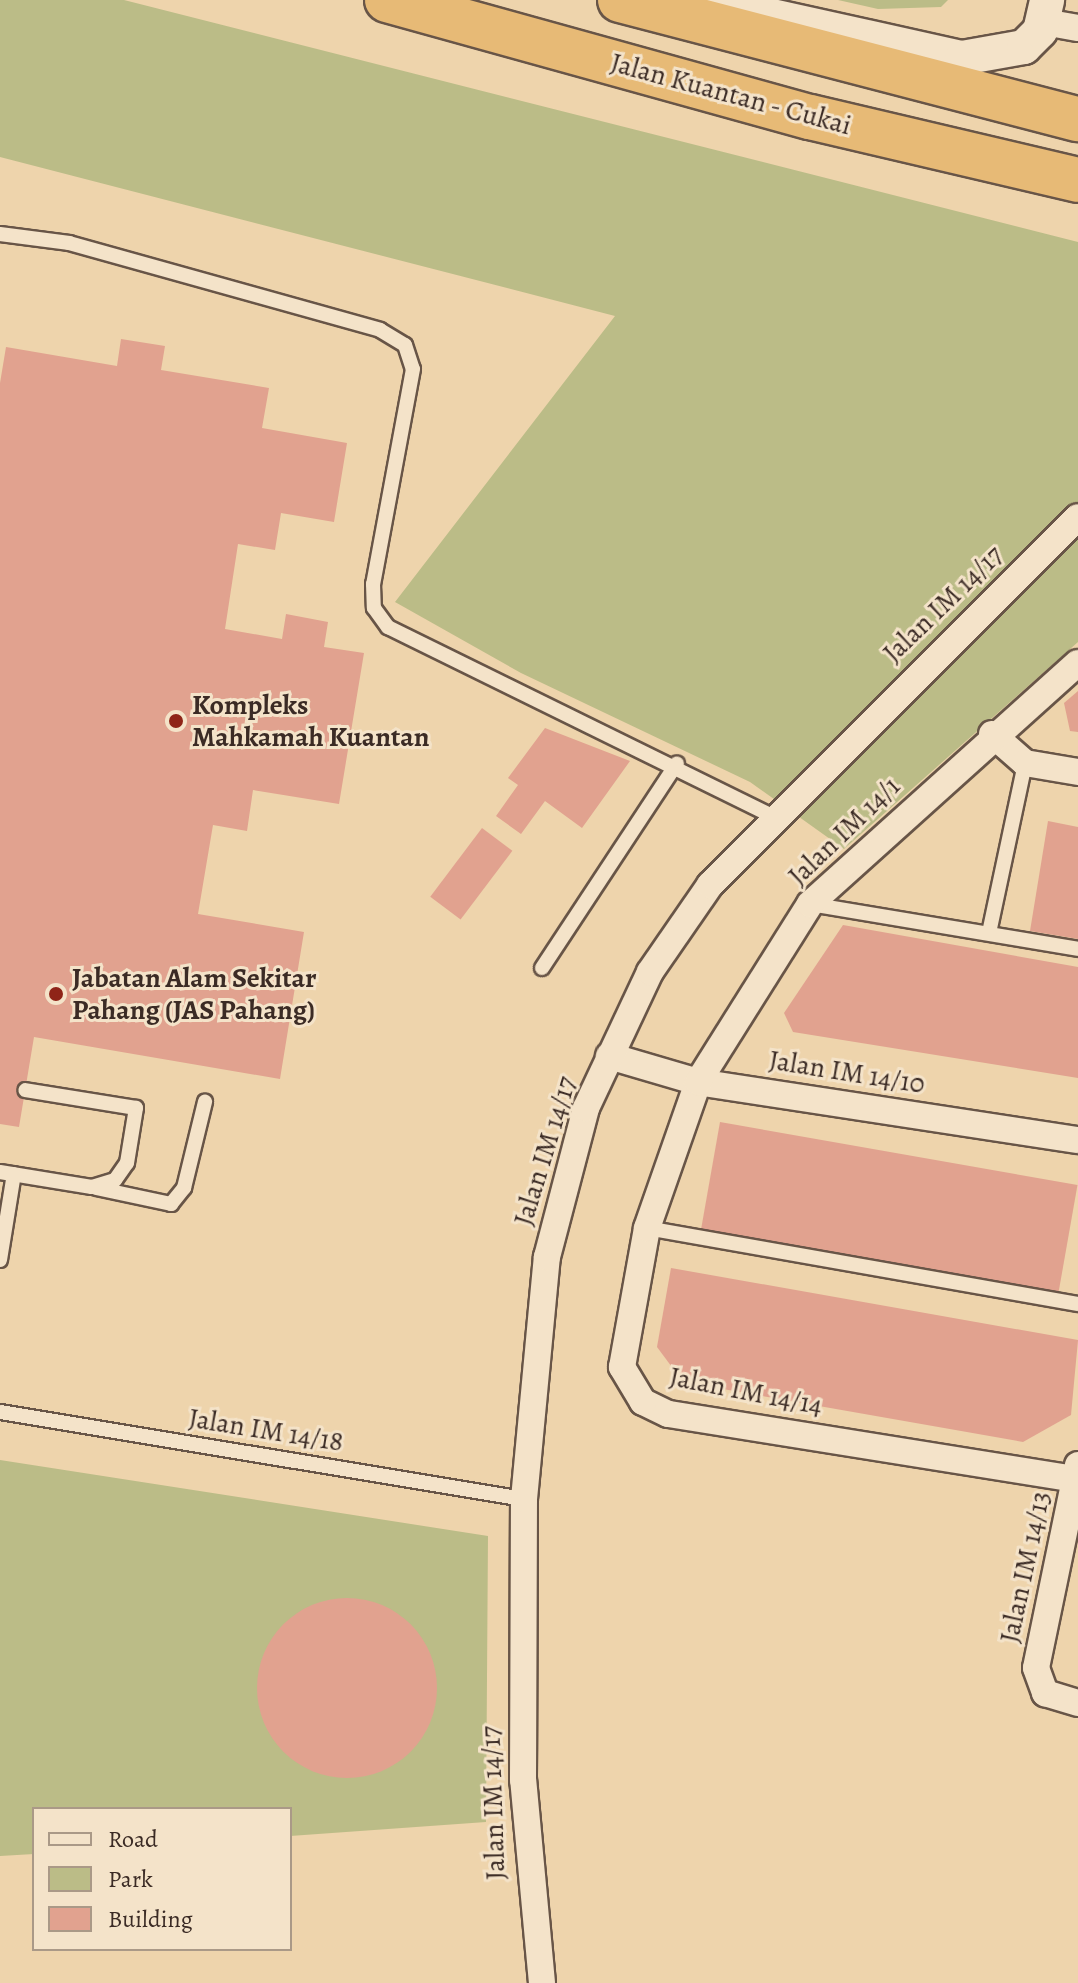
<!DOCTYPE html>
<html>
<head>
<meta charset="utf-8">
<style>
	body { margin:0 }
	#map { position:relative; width:1078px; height:1983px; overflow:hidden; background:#eed4ac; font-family:Alegreya,serif }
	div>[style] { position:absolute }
	.green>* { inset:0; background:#bbbc87 }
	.building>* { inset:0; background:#e1a28f; transform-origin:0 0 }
	.round { border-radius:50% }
	.roads { filter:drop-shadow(2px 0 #685547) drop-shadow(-2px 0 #685547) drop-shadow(0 2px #685547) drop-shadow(0 -2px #685547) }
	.service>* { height:14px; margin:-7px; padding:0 7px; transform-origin:7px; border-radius:7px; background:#f4e3c9 }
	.minor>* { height:26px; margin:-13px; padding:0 13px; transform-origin:13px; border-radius:13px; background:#f4e3c9 }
	.tertiary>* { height:34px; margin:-17px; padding:0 17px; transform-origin:17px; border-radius:17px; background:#f4e3c9 }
	.trunk>* { height:44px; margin:-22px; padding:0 22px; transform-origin:22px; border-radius:22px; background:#e7ba76 }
	.dots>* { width:22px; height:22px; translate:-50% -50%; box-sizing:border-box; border:4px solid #f4e3c9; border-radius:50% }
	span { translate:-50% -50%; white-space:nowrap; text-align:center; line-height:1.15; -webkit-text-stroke:6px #f4e3c9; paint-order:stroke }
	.street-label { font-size:28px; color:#3b2b25 }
	.poi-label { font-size:28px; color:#3b2b25; font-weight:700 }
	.left { translate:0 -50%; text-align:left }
	.legend { position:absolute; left:32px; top:1807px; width:260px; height:144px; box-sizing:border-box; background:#f4e3c9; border:2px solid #aa9987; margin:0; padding:10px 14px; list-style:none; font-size:24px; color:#3b2b25 }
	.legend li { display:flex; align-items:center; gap:16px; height:40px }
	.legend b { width:40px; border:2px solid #aa9987 }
</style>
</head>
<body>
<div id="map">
	<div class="green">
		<div style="clip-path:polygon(0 0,124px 0,1078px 242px,1078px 642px,844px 849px,750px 782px,521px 673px,395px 602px,615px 316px,0 157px)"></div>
		<div style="clip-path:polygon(838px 0,948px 0,941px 7px,878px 9px)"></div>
		<div style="clip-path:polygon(0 1460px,488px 1536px,486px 1822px,290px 1836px,290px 1809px,34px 1809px,34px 1854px,0 1856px)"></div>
	</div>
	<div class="building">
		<div style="clip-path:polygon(121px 339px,165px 346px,161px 370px,269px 388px,262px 428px,347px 443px,334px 522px,281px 513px,275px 550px,238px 544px,225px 629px,282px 639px,286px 614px,328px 622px,324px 647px,364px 653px,339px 804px,253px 790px,247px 831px,213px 825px,198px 914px,304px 932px,280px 1079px,34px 1037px,19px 1127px,0 1124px,0 383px,6px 347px,117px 366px)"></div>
		<div style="clip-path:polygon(1078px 691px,1078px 732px,1070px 731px,1064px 703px)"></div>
		<div style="clip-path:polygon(545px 728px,630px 761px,582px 828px,545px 801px,521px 834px,496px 816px,518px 785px,508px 778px)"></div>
		<div style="clip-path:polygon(1048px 821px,1078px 827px,1078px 939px,1030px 931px)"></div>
		<div style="left:482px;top:828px;width:38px;height:86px;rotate:37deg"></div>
		<div style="clip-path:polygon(843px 925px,1078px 967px,1078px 1078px,793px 1032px,784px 1013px)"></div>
		<div style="left:720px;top:1122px;width:363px;height:110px;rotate:10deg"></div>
		<div style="clip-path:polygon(671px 1268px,1078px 1340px,1071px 1415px,1023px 1442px,683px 1382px,657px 1347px)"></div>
		<div class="round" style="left:257px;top:1598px;width:180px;height:180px"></div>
	</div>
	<div class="roads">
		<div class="service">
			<div style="left:0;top:234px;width:70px;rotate:7.4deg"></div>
			<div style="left:69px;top:243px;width:323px;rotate:15.6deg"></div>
			<div style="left:380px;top:330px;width:29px;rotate:31deg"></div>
			<div style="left:405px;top:345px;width:25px;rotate:72deg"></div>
			<div style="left:413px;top:369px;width:219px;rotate:100.5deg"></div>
			<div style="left:373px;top:584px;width:24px;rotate:88deg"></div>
			<div style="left:374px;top:608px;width:24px;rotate:54deg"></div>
			<div style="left:388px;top:627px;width:428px;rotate:26.2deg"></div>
			<div style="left:810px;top:904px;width:272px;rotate:9.5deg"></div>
			<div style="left:989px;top:933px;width:174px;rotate:-78deg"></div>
			<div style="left:542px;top:968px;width:245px;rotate:-56.6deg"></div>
			<div style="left:0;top:1172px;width:93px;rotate:9.3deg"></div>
			<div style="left:92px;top:1187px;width:24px;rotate:-17deg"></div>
			<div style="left:115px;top:1180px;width:21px;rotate:-55deg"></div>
			<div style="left:127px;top:1163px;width:56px;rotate:-80.7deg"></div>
			<div style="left:136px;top:1108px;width:112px;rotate:-170.8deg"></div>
			<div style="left:96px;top:1188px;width:77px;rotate:12deg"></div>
			<div style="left:171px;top:1204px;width:21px;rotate:-51deg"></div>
			<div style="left:184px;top:1188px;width:89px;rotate:-76.3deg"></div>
			<div style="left:647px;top:1228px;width:438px;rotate:10deg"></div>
			<div style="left:0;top:1260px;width:87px;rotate:-80.8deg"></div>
			<div style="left:0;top:1412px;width:531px;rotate:9.43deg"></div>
		</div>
		<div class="minor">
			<div style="left:1044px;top:22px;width:35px;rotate:10deg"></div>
			<div style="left:992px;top:734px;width:44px;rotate:41.3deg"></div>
			<div style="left:1025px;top:763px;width:54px;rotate:9.6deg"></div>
			<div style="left:609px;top:1056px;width:93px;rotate:16.3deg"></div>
			<div style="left:698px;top:1082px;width:384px;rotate:8.7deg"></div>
			<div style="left:1078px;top:1465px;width:207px;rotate:101.7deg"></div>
			<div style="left:1036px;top:1668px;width:27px;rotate:70deg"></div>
			<div style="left:1045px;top:1693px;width:34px;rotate:17deg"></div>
			<div style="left:1075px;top:1479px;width:412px;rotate:-170.9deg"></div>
			<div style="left:668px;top:1414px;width:28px;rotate:-154deg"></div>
			<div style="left:643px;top:1402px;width:41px;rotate:-121deg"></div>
			<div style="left:622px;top:1367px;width:141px;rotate:-79.8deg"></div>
			<div style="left:647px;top:1228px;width:155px;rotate:-70.7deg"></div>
			<div style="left:698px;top:1082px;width:210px;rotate:-57.8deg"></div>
			<div style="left:810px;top:904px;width:360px;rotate:-42deg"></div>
			<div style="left:542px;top:1983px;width:204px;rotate:-95.3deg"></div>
			<div style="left:523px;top:1780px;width:281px;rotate:-89.8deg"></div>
			<div style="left:524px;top:1499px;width:243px;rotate:-84.6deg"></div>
			<div style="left:547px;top:1257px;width:154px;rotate:-75.3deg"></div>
			<div style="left:586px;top:1108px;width:150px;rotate:-64.8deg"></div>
			<div style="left:650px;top:972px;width:106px;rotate:-55.4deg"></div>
			<div style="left:710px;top:885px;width:520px;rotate:-45deg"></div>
		</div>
		<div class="tertiary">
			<div style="left:700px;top:0;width:268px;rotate:12.5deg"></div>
			<div style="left:962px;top:58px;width:63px;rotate:-10.1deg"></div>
			<div style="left:1024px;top:47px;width:23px;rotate:-45deg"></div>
			<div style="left:1040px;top:31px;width:32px;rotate:-77deg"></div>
		</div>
		<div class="trunk">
			<div style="left:387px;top:0;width:439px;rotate:15.5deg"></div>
			<div style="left:810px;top:117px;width:275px;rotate:13.2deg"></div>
			<div style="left:620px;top:0;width:473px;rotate:14.6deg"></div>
		</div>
	</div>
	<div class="dots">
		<div style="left:176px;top:721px;background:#8f2418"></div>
		<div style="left:56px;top:994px;background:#8f2418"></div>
	</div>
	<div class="street-label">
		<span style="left:731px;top:94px;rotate:15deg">Jalan Kuantan - Cukai</span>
		<span style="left:943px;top:604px;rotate:-44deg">Jalan IM 14/17</span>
		<span style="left:844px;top:831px;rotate:-44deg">Jalan IM 14/1</span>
		<span style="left:847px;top:1072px;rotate:9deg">Jalan IM 14/10</span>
		<span style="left:545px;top:1151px;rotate:-73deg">Jalan IM 14/17</span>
		<span style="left:746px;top:1391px;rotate:11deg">Jalan IM 14/14</span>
		<span style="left:266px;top:1430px;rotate:9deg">Jalan IM 14/18</span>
		<span style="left:1025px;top:1567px;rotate:-78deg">Jalan IM 14/13</span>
		<span style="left:493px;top:1803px;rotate:-92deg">Jalan IM 14/17</span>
	</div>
	<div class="poi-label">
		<span class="left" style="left:192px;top:721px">Kompleks<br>Mahkamah Kuantan</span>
		<span class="left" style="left:72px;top:994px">Jabatan Alam Sekitar<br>Pahang (JAS Pahang)</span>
	</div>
	<ul class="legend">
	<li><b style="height:10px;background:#f4e3c9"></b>Road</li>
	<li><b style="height:22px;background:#bbbc87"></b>Park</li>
	<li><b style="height:22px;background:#e1a28f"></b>Building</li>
	</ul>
</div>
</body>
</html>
